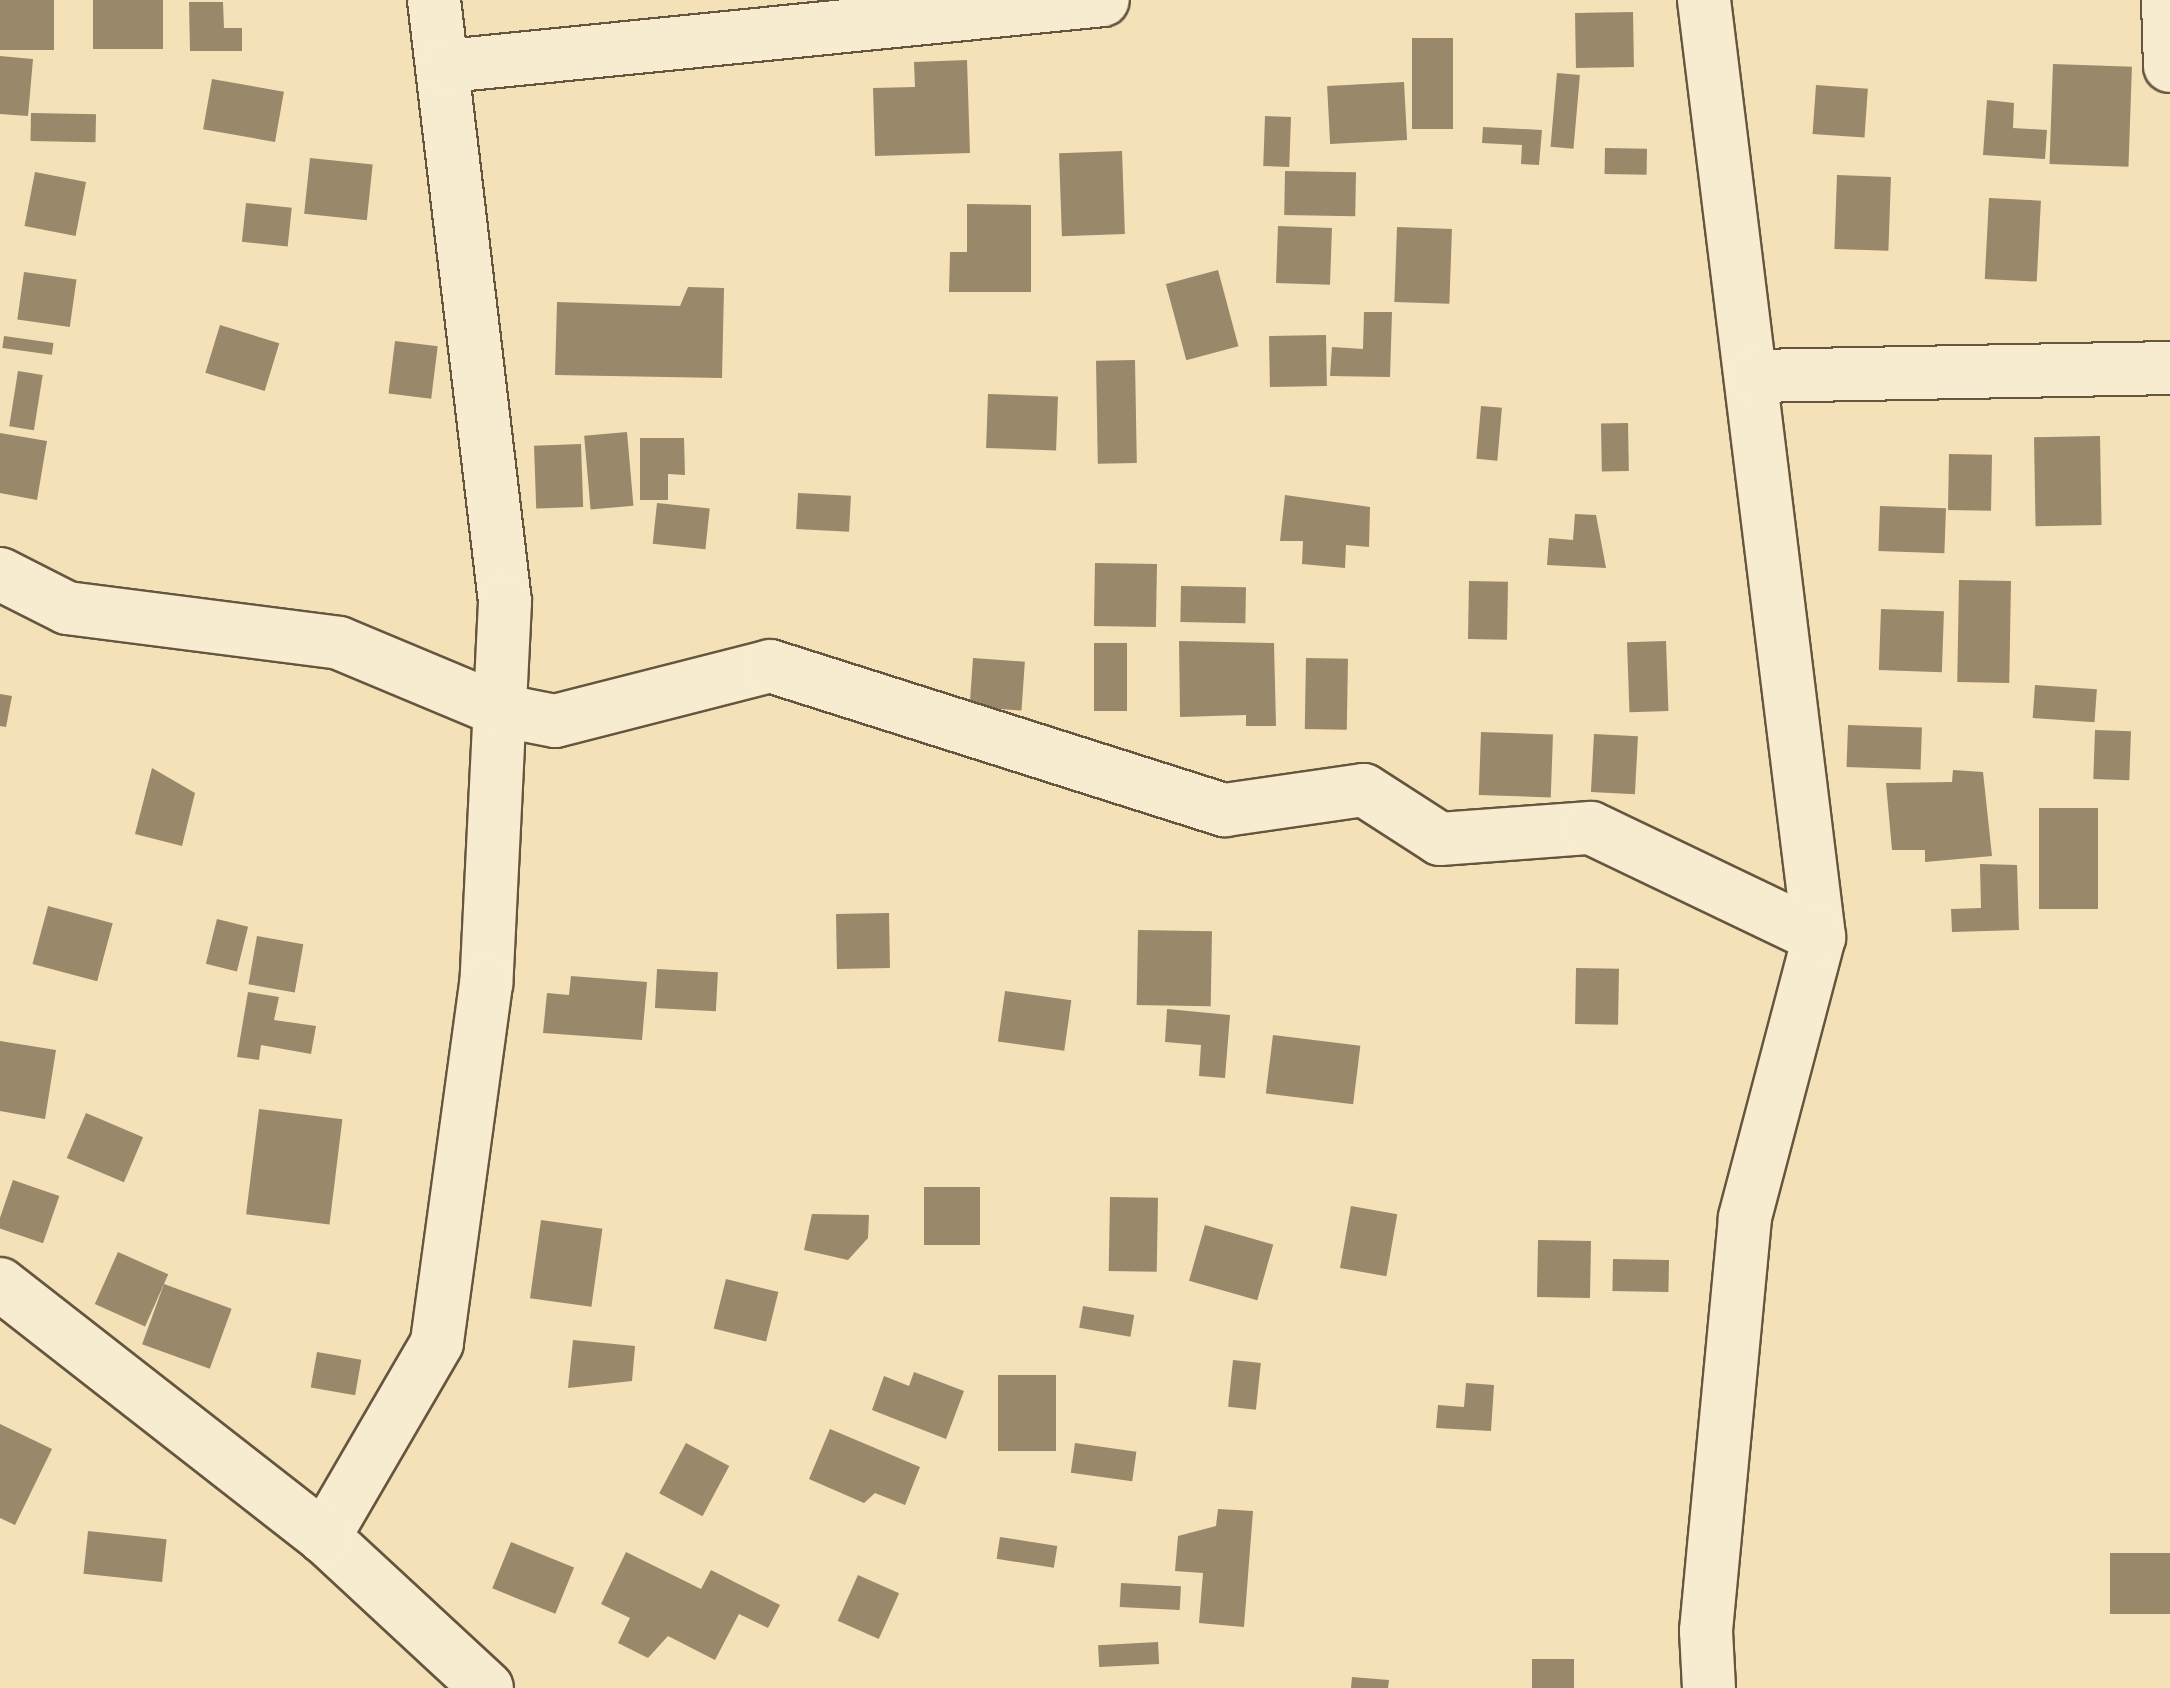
<!DOCTYPE html>
<html>
<head>
<meta charset="utf-8">
<style>
	body { margin:0 }
	#map { position:relative; width:2170px; height:1688px; overflow:hidden; background:#f4e1b7; font-family:"Old Standard TT",serif }
	div>[style] { position:absolute }
	.building>* { inset:0; background:#99886a; transform-origin:0 0 }
	.roads { filter:drop-shadow(2px 0 #66563f) drop-shadow(-2px 0 #66563f) drop-shadow(0 2px #66563f) drop-shadow(0 -2px #66563f) }
	.minor>* { height:52px; margin:-26px; padding:0 26px; transform-origin:26px; border-radius:26px; background:#f8ecd0 }
	span { translate:-50% -50%; white-space:nowrap; text-align:center; line-height:1.15; -webkit-text-stroke:10px #f8ecd0; paint-order:stroke }
</style>
</head>
<body>
<div id="map">
	<div class="building">
		<div style="left:0;top:0;width:54px;height:50px"></div>
		<div style="left:93px;top:0;width:70px;height:49px"></div>
		<div style="clip-path:polygon(189px 2px,223px 2px,224px 28px,242px 28px,242px 51px,190px 51px)"></div>
		<div style="left:1633px;top:12px;width:55px;height:58px;rotate:89deg"></div>
		<div style="left:1412px;top:38px;width:41px;height:91px"></div>
		<div style="clip-path:polygon(0 56px,33px 59px,28px 116px,0 114px)"></div>
		<div style="clip-path:polygon(967px 60px,970px 153px,875px 156px,873px 88px,915px 87px,914px 62px)"></div>
		<div style="left:2053px;top:64px;width:79px;height:100px;rotate:2deg"></div>
		<div style="left:1557px;top:73px;width:23px;height:74px;rotate:5deg"></div>
		<div style="left:212px;top:79px;width:73px;height:51px;rotate:10deg"></div>
		<div style="left:1404px;top:82px;width:58px;height:77px;rotate:87deg"></div>
		<div style="left:1816px;top:85px;width:52px;height:49px;rotate:4deg"></div>
		<div style="clip-path:polygon(1987px 100px,2014px 103px,2013px 128px,2047px 130px,2045px 159px,1983px 155px)"></div>
		<div style="left:31px;top:113px;width:65px;height:28px;rotate:1deg"></div>
		<div style="left:1265px;top:116px;width:26px;height:50px;rotate:2deg"></div>
		<div style="clip-path:polygon(1483px 127px,1542px 130px,1539px 165px,1521px 164px,1522px 145px,1482px 143px)"></div>
		<div style="left:1605px;top:148px;width:42px;height:26px;rotate:1deg"></div>
		<div style="left:1122px;top:151px;width:83px;height:63px;rotate:88deg"></div>
		<div style="left:310px;top:158px;width:63px;height:56px;rotate:6deg"></div>
		<div style="left:1285px;top:171px;width:71px;height:44px;rotate:1deg"></div>
		<div style="left:35px;top:172px;width:52px;height:55px;rotate:11deg"></div>
		<div style="left:1837px;top:175px;width:54px;height:74px;rotate:2deg"></div>
		<div style="left:1989px;top:198px;width:52px;height:81px;rotate:3deg"></div>
		<div style="left:246px;top:203px;width:46px;height:39px;rotate:6deg"></div>
		<div style="clip-path:polygon(967px 204px,1031px 205px,1031px 292px,949px 292px,950px 252px,967px 252px)"></div>
		<div style="left:1278px;top:226px;width:54px;height:57px;rotate:2deg"></div>
		<div style="left:1397px;top:227px;width:55px;height:75px;rotate:2deg"></div>
		<div style="left:1218px;top:270px;width:79px;height:54px;rotate:75deg"></div>
		<div style="left:24px;top:272px;width:53px;height:48px;rotate:8deg"></div>
		<div style="clip-path:polygon(688px 287px,724px 288px,722px 378px,555px 375px,557px 302px,680px 306px)"></div>
		<div style="clip-path:polygon(1364px 312px,1392px 312px,1390px 377px,1330px 376px,1332px 347px,1363px 349px)"></div>
		<div style="left:220px;top:325px;width:62px;height:50px;rotate:17deg"></div>
		<div style="left:1326px;top:335px;width:51px;height:57px;rotate:89deg"></div>
		<div style="left:4px;top:336px;width:50px;height:12px;rotate:8deg"></div>
		<div style="left:395px;top:341px;width:43px;height:53px;rotate:7deg"></div>
		<div style="left:1135px;top:360px;width:103px;height:39px;rotate:89deg"></div>
		<div style="left:18px;top:371px;width:25px;height:56px;rotate:9deg"></div>
		<div style="left:988px;top:394px;width:70px;height:54px;rotate:2deg"></div>
		<div style="left:1481px;top:406px;width:21px;height:53px;rotate:5deg"></div>
		<div style="left:1628px;top:423px;width:48px;height:27px;rotate:89deg"></div>
		<div style="left:627px;top:432px;width:74px;height:43px;rotate:85deg"></div>
		<div style="clip-path:polygon(0 433px,47px 441px,37px 500px,0 493px)"></div>
		<div style="left:2100px;top:436px;width:89px;height:66px;rotate:89deg"></div>
		<div style="clip-path:polygon(640px 438px,684px 438px,685px 475px,668px 474px,668px 500px,640px 500px)"></div>
		<div style="left:581px;top:444px;width:63px;height:47px;rotate:88deg"></div>
		<div style="left:1949px;top:454px;width:43px;height:56px;rotate:1deg"></div>
		<div style="left:798px;top:493px;width:53px;height:36px;rotate:3deg"></div>
		<div style="clip-path:polygon(1285px 495px,1370px 507px,1369px 547px,1346px 545px,1345px 568px,1302px 564px,1303px 541px,1280px 541px)"></div>
		<div style="left:657px;top:503px;width:53px;height:41px;rotate:6deg"></div>
		<div style="left:1880px;top:506px;width:66px;height:45px;rotate:2deg"></div>
		<div style="clip-path:polygon(1575px 514px,1596px 515px,1606px 568px,1547px 565px,1549px 538px,1573px 540px)"></div>
		<div style="left:1095px;top:563px;width:62px;height:63px;rotate:1deg"></div>
		<div style="left:1959px;top:580px;width:52px;height:102px;rotate:1deg"></div>
		<div style="left:1469px;top:581px;width:39px;height:58px;rotate:1deg"></div>
		<div style="left:1181px;top:586px;width:65px;height:36px;rotate:1deg"></div>
		<div style="left:1881px;top:609px;width:63px;height:61px;rotate:2deg"></div>
		<div style="clip-path:polygon(1179px 641px,1274px 643px,1276px 726px,1246px 726px,1246px 715px,1180px 717px)"></div>
		<div style="left:1666px;top:641px;width:70px;height:39px;rotate:88deg"></div>
		<div style="left:1094px;top:643px;width:33px;height:68px"></div>
		<div style="left:973px;top:658px;width:52px;height:49px;rotate:4deg"></div>
		<div style="left:1306px;top:658px;width:42px;height:71px;rotate:1deg"></div>
		<div style="left:2035px;top:685px;width:62px;height:33px;rotate:4deg"></div>
		<div style="clip-path:polygon(0 694px,12px 696px,6px 727px,0 726px)"></div>
		<div style="left:1848px;top:725px;width:74px;height:42px;rotate:2deg"></div>
		<div style="left:2095px;top:730px;width:36px;height:49px;rotate:2deg"></div>
		<div style="left:1481px;top:732px;width:72px;height:63px;rotate:2deg"></div>
		<div style="left:1594px;top:734px;width:44px;height:58px;rotate:3deg"></div>
		<div style="clip-path:polygon(152px 768px,195px 793px,182px 846px,135px 834px)"></div>
		<div style="clip-path:polygon(1953px 770px,1983px 772px,1992px 856px,1925px 862px,1925px 850px,1892px 850px,1886px 783px,1952px 782px)"></div>
		<div style="left:2039px;top:808px;width:59px;height:101px"></div>
		<div style="clip-path:polygon(1980px 864px,2017px 865px,2019px 930px,1952px 932px,1951px 909px,1981px 908px)"></div>
		<div style="left:48px;top:906px;width:67px;height:60px;rotate:15deg"></div>
		<div style="left:889px;top:913px;width:55px;height:53px;rotate:89deg"></div>
		<div style="left:217px;top:919px;width:32px;height:46px;rotate:14deg"></div>
		<div style="left:1138px;top:930px;width:74px;height:75px;rotate:1deg"></div>
		<div style="left:257px;top:936px;width:47px;height:49px;rotate:10deg"></div>
		<div style="left:1576px;top:968px;width:43px;height:56px;rotate:1deg"></div>
		<div style="left:657px;top:969px;width:61px;height:39px;rotate:3deg"></div>
		<div style="clip-path:polygon(571px 976px,647px 982px,642px 1040px,543px 1033px,547px 993px,569px 995px)"></div>
		<div style="left:1005px;top:991px;width:67px;height:51px;rotate:8deg"></div>
		<div style="clip-path:polygon(248px 992px,279px 997px,274px 1020px,316px 1026px,311px 1054px,261px 1045px,259px 1060px,237px 1057px)"></div>
		<div style="clip-path:polygon(1167px 1009px,1230px 1015px,1225px 1078px,1199px 1076px,1201px 1045px,1165px 1042px)"></div>
		<div style="left:1273px;top:1035px;width:88px;height:59px;rotate:7deg"></div>
		<div style="clip-path:polygon(0 1041px,56px 1050px,45px 1119px,0 1111px)"></div>
		<div style="left:259px;top:1109px;width:84px;height:106px;rotate:7deg"></div>
		<div style="left:86px;top:1113px;width:62px;height:49px;rotate:23deg"></div>
		<div style="left:13px;top:1180px;width:49px;height:50px;rotate:19deg"></div>
		<div style="left:924px;top:1187px;width:56px;height:58px"></div>
		<div style="left:1110px;top:1197px;width:48px;height:74px;rotate:1deg"></div>
		<div style="left:1351px;top:1206px;width:47px;height:63px;rotate:10deg"></div>
		<div style="clip-path:polygon(812px 1214px,869px 1215px,868px 1238px,848px 1260px,804px 1250px)"></div>
		<div style="left:541px;top:1220px;width:62px;height:79px;rotate:8deg"></div>
		<div style="left:1205px;top:1225px;width:71px;height:58px;rotate:16deg"></div>
		<div style="left:1538px;top:1240px;width:53px;height:57px;rotate:1deg"></div>
		<div style="left:118px;top:1252px;width:55px;height:57px;rotate:24deg"></div>
		<div style="left:1613px;top:1259px;width:56px;height:32px;rotate:1deg"></div>
		<div style="left:726px;top:1279px;width:54px;height:51px;rotate:14deg"></div>
		<div style="left:164px;top:1284px;width:72px;height:64px;rotate:20deg"></div>
		<div style="left:1083px;top:1306px;width:52px;height:22px;rotate:10deg"></div>
		<div style="clip-path:polygon(573px 1340px,635px 1346px,632px 1381px,568px 1388px)"></div>
		<div style="left:317px;top:1352px;width:45px;height:36px;rotate:10deg"></div>
		<div style="left:1233px;top:1360px;width:28px;height:47px;rotate:6deg"></div>
		<div style="clip-path:polygon(914px 1372px,964px 1391px,946px 1439px,872px 1410px,884px 1376px,909px 1386px)"></div>
		<div style="left:998px;top:1375px;width:58px;height:76px"></div>
		<div style="clip-path:polygon(1466px 1383px,1494px 1385px,1491px 1431px,1436px 1428px,1438px 1405px,1464px 1407px)"></div>
		<div style="clip-path:polygon(0 1424px,52px 1449px,15px 1525px,0 1518px)"></div>
		<div style="clip-path:polygon(830px 1429px,920px 1467px,905px 1505px,875px 1493px,864px 1503px,809px 1479px)"></div>
		<div style="left:686px;top:1443px;width:49px;height:57px;rotate:28deg"></div>
		<div style="left:1075px;top:1443px;width:62px;height:30px;rotate:8deg"></div>
		<div style="clip-path:polygon(1218px 1509px,1253px 1511px,1244px 1627px,1199px 1623px,1203px 1573px,1175px 1571px,1178px 1536px,1216px 1526px)"></div>
		<div style="left:88px;top:1531px;width:79px;height:43px;rotate:6deg"></div>
		<div style="left:1000px;top:1537px;width:58px;height:22px;rotate:9deg"></div>
		<div style="left:511px;top:1542px;width:68px;height:50px;rotate:22deg"></div>
		<div style="clip-path:polygon(626px 1552px,701px 1589px,711px 1570px,780px 1605px,768px 1628px,739px 1614px,715px 1660px,668px 1636px,648px 1658px,618px 1643px,630px 1618px,601px 1604px)"></div>
		<div style="left:2170px;top:1553px;width:61px;height:60px;rotate:90deg"></div>
		<div style="left:858px;top:1575px;width:45px;height:50px;rotate:24deg"></div>
		<div style="left:1121px;top:1583px;width:60px;height:24px;rotate:3deg"></div>
		<div style="left:1158px;top:1642px;width:22px;height:60px;rotate:87deg"></div>
		<div style="left:1574px;top:1659px;width:29px;height:42px;rotate:90deg"></div>
		<div style="clip-path:polygon(1352px 1677px,1389px 1680px,1388px 1688px,1351px 1688px)"></div>
	</div>
	<div class="roads">
		<div class="minor">
			<div style="left:434px;top:0;width:606px;rotate:83.27deg"></div>
			<div style="left:505px;top:602px;width:382px;rotate:92.8deg"></div>
			<div style="left:486px;top:984px;width:362px;rotate:97.8deg"></div>
			<div style="left:437px;top:1343px;width:225px;rotate:120.2deg"></div>
			<div style="left:324px;top:1537px;width:222px;rotate:42.8deg"></div>
			<div style="left:1704px;top:0;width:944px;rotate:83deg"></div>
			<div style="left:1819px;top:937px;width:291px;rotate:104.8deg"></div>
			<div style="left:1745px;top:1218px;width:415px;rotate:95.4deg"></div>
			<div style="left:1706px;top:1631px;width:57px;rotate:87deg"></div>
			<div style="left:2168px;top:0;width:66px;rotate:88.3deg"></div>
			<div style="left:448px;top:66px;width:658px;rotate:-5.75deg"></div>
			<div style="left:1755px;top:376px;width:415px;rotate:-1.1deg"></div>
			<div style="left:0;top:574px;width:75px;rotate:26.9deg"></div>
			<div style="left:67px;top:608px;width:274px;rotate:7.3deg"></div>
			<div style="left:339px;top:643px;width:173px;rotate:22.7deg"></div>
			<div style="left:499px;top:710px;width:57px;rotate:11.1deg"></div>
			<div style="left:555px;top:721px;width:222px;rotate:-14.3deg"></div>
			<div style="left:770px;top:666px;width:477px;rotate:17.6deg"></div>
			<div style="left:1225px;top:810px;width:140px;rotate:-8.2deg"></div>
			<div style="left:1364px;top:790px;width:90px;rotate:32.8deg"></div>
			<div style="left:1440px;top:839px;width:151px;rotate:-4.2deg"></div>
			<div style="left:1591px;top:828px;width:253px;rotate:25.6deg"></div>
			<div style="left:0;top:1284px;width:411px;rotate:38deg"></div>
		</div>
	</div>
</div>
</body>
</html>
